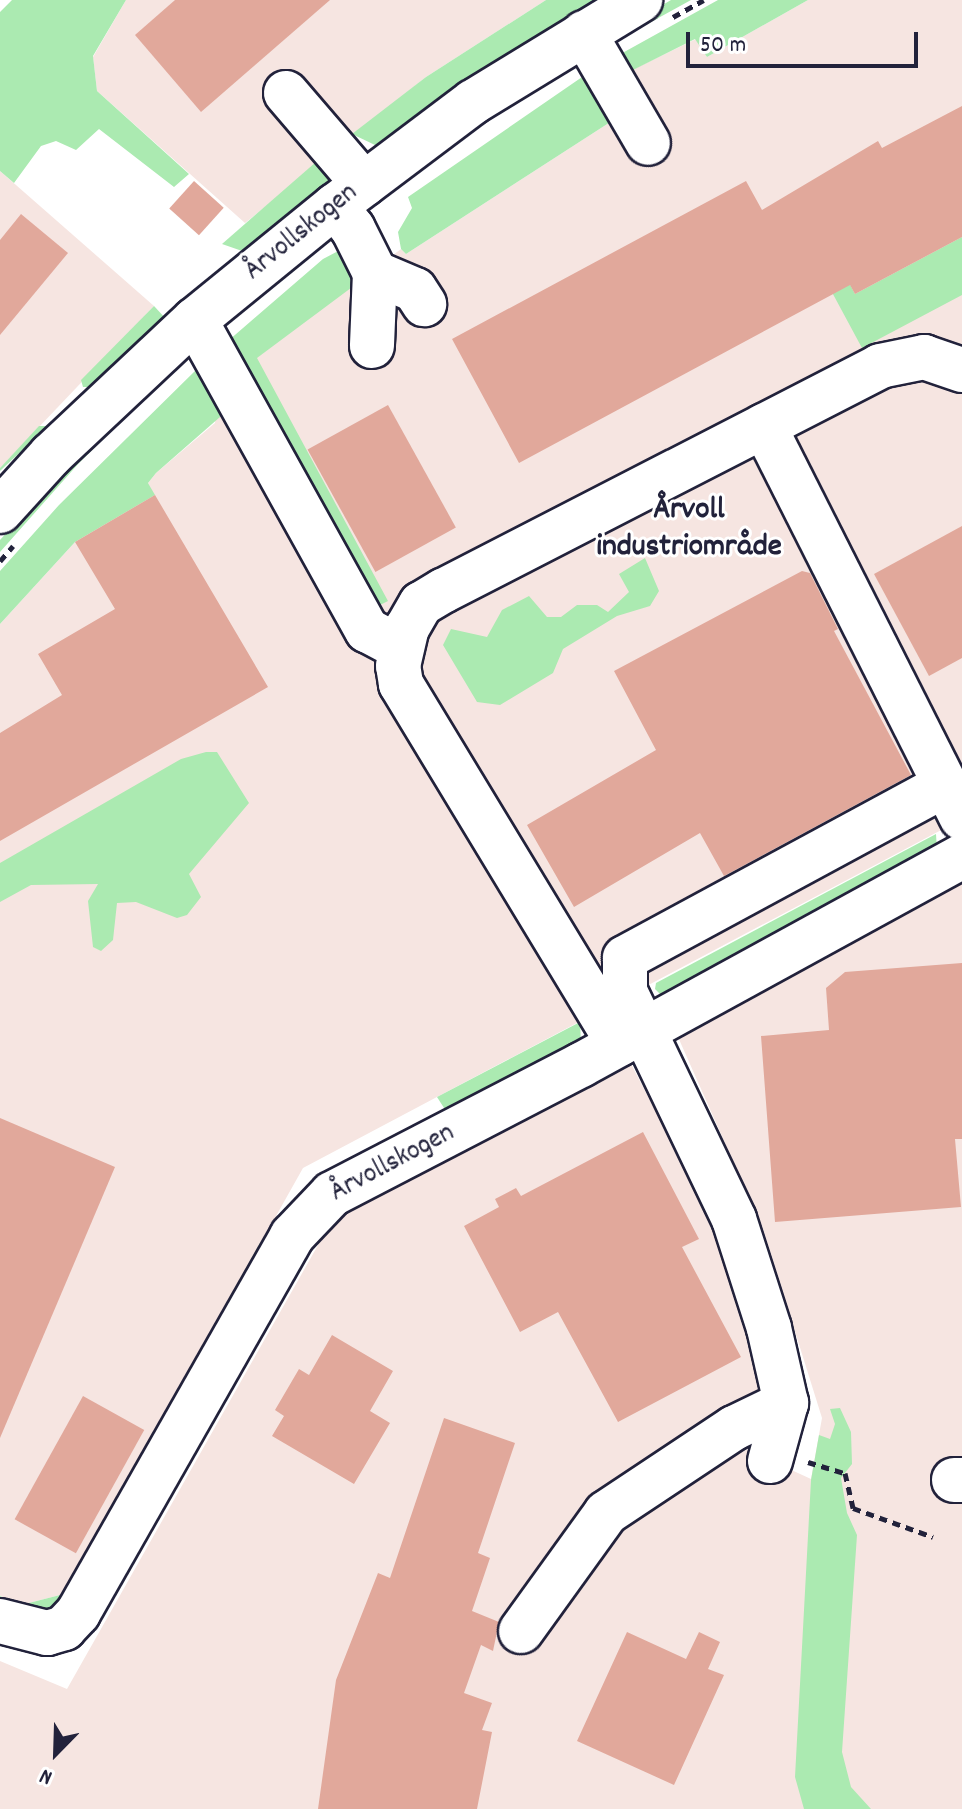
<!DOCTYPE html>
<html>
<head>
<meta charset="utf-8">
<style>
	body { margin:0 }
	#map { position:relative; width:962px; height:1809px; overflow:hidden; background:#fff; font-family:Dekko,sans-serif }
	div>[style] { position:absolute }
	.built>* { inset:0; background:#f6e5e1 }
	.green>* { inset:0; background:#abeab1 }
	.building>* { inset:0; background:#e1a89b; transform-origin:0 0 }
	.path>* { height:5px; margin-top:-2.5px; transform-origin:0; background:repeating-linear-gradient(90deg,#22223b 0 8px,transparent 0 14px) }
	.roads { filter:drop-shadow(2px 0 #22223b) drop-shadow(-2px 0 #22223b) drop-shadow(0 2px #22223b) drop-shadow(0 -2px #22223b) }
	.minor>* { height:44px; margin:-22px; padding:0 22px; transform-origin:22px; border-radius:22px; background:#fff }
	span { translate:-50% -50%; white-space:nowrap; text-align:center; line-height:1.15; -webkit-text-stroke:6px #fff; paint-order:stroke }
	.street-label { font-size:28px; color:#22223b }
	.quarter-label { font-size:32px; color:#22223b; font-weight:700 }
	.north { position:absolute; left:16px; top:1713px; width:80px; height:80px; -webkit-text-stroke:6px #fff; paint-order:stroke; rotate:203deg; font-size:22px; font-weight:700; line-height:32px; text-align:center; color:#22223b }
	.north::after { content:''; display:block; margin:auto; width:28px; height:36px; background:#22223b; clip-path:polygon(50% 0,100% 100%,50% 72%,0 100%) }
	.scale { position:absolute; left:686px; top:32px; width:232px; height:36px; box-sizing:border-box; border:4px solid #22223b; border-top:0; padding-left:10px; font-size:24px; line-height:28px; white-space:nowrap; color:#22223b; -webkit-text-stroke:6px #fff; paint-order:stroke }
</style>
</head>
<body>
<div id="map">
	<div class="built">
		<div style="clip-path:polygon(126px 0,546px 0,426px 77px,245px 223px,97px 91px,93px 57px)"></div>
		<div style="clip-path:polygon(808px 0,962px 0,962px 819px,303px 1168px,64px 1594px,21px 1605px,0 1596px,0 624px,75px 542px,154px 495px,148px 483px,156px 473px,215px 423px,218px 387px,401px 249px,406px 254px,615px 119px,632px 70px,696px 39px,707px 57px)"></div>
		<div style="clip-path:polygon(0 171px,154px 306px,0 468px)"></div>
		<div style="clip-path:polygon(962px 878px,962px 1809px,0 1809px,0 1661px,67px 1689px,326px 1231px,352px 1209px,630px 1062px,727px 1248px,769px 1384px,598px 1490px,550px 1558px,735px 1444px,811px 1479px,822px 1418px,763px 1229px,678px 1037px)"></div>
	</div>
	<div class="green">
		<div style="clip-path:polygon(12px 0,126px 0,93px 56px,97px 91px,189px 174px,174px 187px,99px 129px,76px 150px,56px 141px,41px 146px,14px 183px,0 171px,0 12px)"></div>
		<div style="clip-path:polygon(546px 0,604px 0,389px 143px,375px 145px,352px 134px,426px 77px)"></div>
		<div style="clip-path:polygon(671px 0,691px 0,622px 38px,629px 25px)"></div>
		<div style="clip-path:polygon(718px 0,808px 0,707px 57px,695px 39px,633px 70px,642px 90px,617px 56px)"></div>
		<div style="clip-path:polygon(585px 75px,615px 119px,406px 254px,401px 249px,398px 232px,412px 208px,408px 197px)"></div>
		<div style="clip-path:polygon(324px 155px,332px 182px,245px 252px,222px 244px)"></div>
		<div style="clip-path:polygon(809px 207px,855px 294px,962px 237px,962px 295px,862px 348px,792px 218px)"></div>
		<div style="clip-path:polygon(342px 249px,363px 279px,257px 358px,388px 601px,370px 610px,228px 341px,323px 259px)"></div>
		<div style="clip-path:polygon(154px 306px,167px 320px,97px 387px,83px 387px,81px 380px)"></div>
		<div style="clip-path:polygon(179px 365px,79px 463px,0 552px,0 540px,31px 506px,167px 371px)"></div>
		<div style="clip-path:polygon(196px 370px,204px 370px,228px 404px,220px 417px,156px 473px,148px 483px,155px 495px,75px 542px,0 624px,0 571px,59px 505px)"></div>
		<div style="clip-path:polygon(39px 426px,48px 426px,0 471px,0 468px)"></div>
		<div style="clip-path:polygon(645px 558px,659px 591px,650px 606px,617px 616px,563px 649px,553px 673px,500px 705px,477px 702px,443px 645px,451px 629px,487px 637px,502px 610px,529px 596px,547px 617px,561px 617px,577px 605px,597px 605px,608px 612px,629px 592px,619px 574px)"></div>
		<div style="clip-path:polygon(206px 752px,217px 752px,249px 803px,189px 874px,201px 897px,187px 915px,177px 918px,136px 902px,117px 903px,113px 940px,101px 951px,93px 947px,88px 901px,98px 884px,31px 885px,0 902px,0 863px,181px 759px)"></div>
		<div style="clip-path:polygon(936px 834px,937px 849px,667px 1001px,655px 989px,656px 983px)"></div>
		<div style="clip-path:polygon(580px 1022px,581px 1045px,446px 1111px,437px 1097px)"></div>
		<div style="clip-path:polygon(260px 1243px,264px 1245px,59px 1604px,42px 1611px,0 1606px,0 1596px,21px 1605px,64px 1594px)"></div>
		<div style="clip-path:polygon(840px 1408px,851px 1432px,852px 1464px,841px 1478px,847px 1513px,857px 1535px,842px 1752px,851px 1787px,871px 1809px,804px 1809px,795px 1777px,811px 1480px,819px 1435px,830px 1439px,835px 1424px,830px 1409px)"></div>
	</div>
	<div class="building">
		<div style="clip-path:polygon(175px 0,330px 0,201px 112px,135px 35px)"></div>
		<div style="clip-path:polygon(962px 106px,962px 237px,855px 294px,850px 285px,519px 463px,452px 339px,746px 181px,762px 210px,878px 141px,882px 148px)"></div>
		<div style="left:194px;top:181px;width:40px;height:37px;rotate:42deg"></div>
		<div style="clip-path:polygon(21px 214px,68px 253px,0 335px,0 240px)"></div>
		<div style="left:388px;top:405px;width:140px;height:92px;rotate:61deg"></div>
		<div style="clip-path:polygon(155px 495px,268px 687px,0 841px,0 733px,62px 695px,38px 654px,115px 609px,75px 542px)"></div>
		<div style="clip-path:polygon(962px 526px,962px 658px,929px 676px,874px 574px)"></div>
		<div style="clip-path:polygon(802px 571px,810px 573px,838px 629px,834px 631px,911px 775px,724px 876px,700px 833px,574px 907px,527px 825px,656px 750px,614px 671px)"></div>
		<div style="clip-path:polygon(962px 963px,962px 1139px,955px 1139px,961px 1207px,775px 1222px,761px 1036px,829px 1030px,826px 988px,845px 972px)"></div>
		<div style="clip-path:polygon(0 1118px,115px 1167px,0 1438px)"></div>
		<div style="clip-path:polygon(643px 1132px,699px 1239px,682px 1247px,741px 1357px,618px 1422px,558px 1312px,520px 1332px,464px 1226px,499px 1207px,495px 1199px,516px 1188px,521px 1196px)"></div>
		<div style="clip-path:polygon(332px 1335px,393px 1371px,370px 1411px,390px 1423px,354px 1484px,272px 1436px,284px 1416px,275px 1410px,299px 1369px,309px 1375px)"></div>
		<div style="left:83px;top:1396px;width:70px;height:141px;rotate:29deg"></div>
		<div style="clip-path:polygon(444px 1418px,515px 1443px,478px 1553px,490px 1558px,472px 1611px,499px 1622px,493px 1651px,481px 1645px,464px 1693px,492px 1703px,482px 1730px,492px 1732px,477px 1809px,318px 1809px,336px 1680px,378px 1573px,390px 1578px)"></div>
		<div style="clip-path:polygon(627px 1632px,686px 1659px,699px 1632px,720px 1642px,708px 1669px,724px 1675px,674px 1785px,577px 1741px)"></div>
	</div>
	<div class="path">
		<div style="left:673px;top:17px;width:35px;rotate:-29deg"></div>
		<div style="left:0;top:561px;width:20px;rotate:-49deg"></div>
		<div style="left:808px;top:1462px;width:39px;rotate:17deg"></div>
		<div style="left:845px;top:1473px;width:36px;rotate:77deg"></div>
		<div style="left:853px;top:1508px;width:85px;rotate:19.9deg"></div>
	</div>
	<div class="roads">
		<div class="minor">
			<div style="left:584px;top:33px;width:127px;rotate:59.8deg"></div>
			<div style="left:286px;top:93px;width:120px;rotate:49.4deg"></div>
			<div style="left:335px;top:206px;width:29px;rotate:52deg"></div>
			<div style="left:353px;top:229px;width:49px;rotate:63.4deg"></div>
			<div style="left:375px;top:273px;width:73px;rotate:92.4deg"></div>
			<div style="left:375px;top:273px;width:43px;rotate:23deg"></div>
			<div style="left:415px;top:290px;width:17px;rotate:57deg"></div>
			<div style="left:195px;top:320px;width:355px;rotate:61deg"></div>
			<div style="left:367px;top:630px;width:38px;rotate:28deg"></div>
			<div style="left:764px;top:426px;width:439px;rotate:63.2deg"></div>
			<div style="left:0;top:511px;width:76px;rotate:-47.7deg"></div>
			<div style="left:51px;top:455px;width:197px;rotate:-43.2deg"></div>
			<div style="left:195px;top:320px;width:181px;rotate:-39.2deg"></div>
			<div style="left:335px;top:206px;width:173px;rotate:-37deg"></div>
			<div style="left:473px;top:102px;width:196px;rotate:-31.4deg"></div>
			<div style="left:619px;top:1044px;width:421px;rotate:-121.2deg"></div>
			<div style="left:401px;top:684px;width:18px;rotate:-99deg"></div>
			<div style="left:398px;top:666px;width:39px;rotate:-77deg"></div>
			<div style="left:407px;top:628px;width:28px;rotate:-60deg"></div>
			<div style="left:421px;top:604px;width:26px;rotate:-31deg"></div>
			<div style="left:443px;top:591px;width:492px;rotate:-27.2deg"></div>
			<div style="left:880px;top:366px;width:45px;rotate:-11.6deg"></div>
			<div style="left:924px;top:357px;width:40px;rotate:18.9deg"></div>
			<div style="left:770px;top:1461px;width:60px;rotate:-74.6deg"></div>
			<div style="left:786px;top:1403px;width:77px;rotate:-102.8deg"></div>
			<div style="left:769px;top:1328px;width:114px;rotate:-107.8deg"></div>
			<div style="left:734px;top:1219px;width:253px;rotate:-115.6deg"></div>
			<div style="left:625px;top:991px;width:33px;rotate:-90deg"></div>
			<div style="left:625px;top:958px;width:364px;rotate:-28.4deg"></div>
			<div style="left:954px;top:1480px;width:8px"></div>
			<div style="left:0;top:1621px;width:49px;rotate:14.3deg"></div>
			<div style="left:47px;top:1633px;width:18px;rotate:-16deg"></div>
			<div style="left:64px;top:1628px;width:21px;rotate:-47deg"></div>
			<div style="left:78px;top:1613px;width:434px;rotate:-60.4deg"></div>
			<div style="left:292px;top:1236px;width:58px;rotate:-46.4deg"></div>
			<div style="left:332px;top:1194px;width:280px;rotate:-27.4deg"></div>
			<div style="left:581px;top:1065px;width:435px;rotate:-28.7deg"></div>
			<div style="left:521px;top:1631px;width:145px;rotate:-54.2deg"></div>
			<div style="left:606px;top:1513px;width:154px;rotate:-33.6deg"></div>
			<div style="left:734px;top:1428px;width:58px;rotate:-25.7deg"></div>
		</div>
	</div>
	<div class="street-label">
		<span style="left:302px;top:233px;rotate:-39deg">Årvollskogen</span>
		<span style="left:393px;top:1164px;rotate:-28deg">Årvollskogen</span>
	</div>
	<div class="quarter-label">
		<span style="left:689px;top:530px">Årvoll<br>industriområde</span>
	</div>
	<div class="north">N</div>
	<div class="scale">50 m</div>
</div>
</body>
</html>
